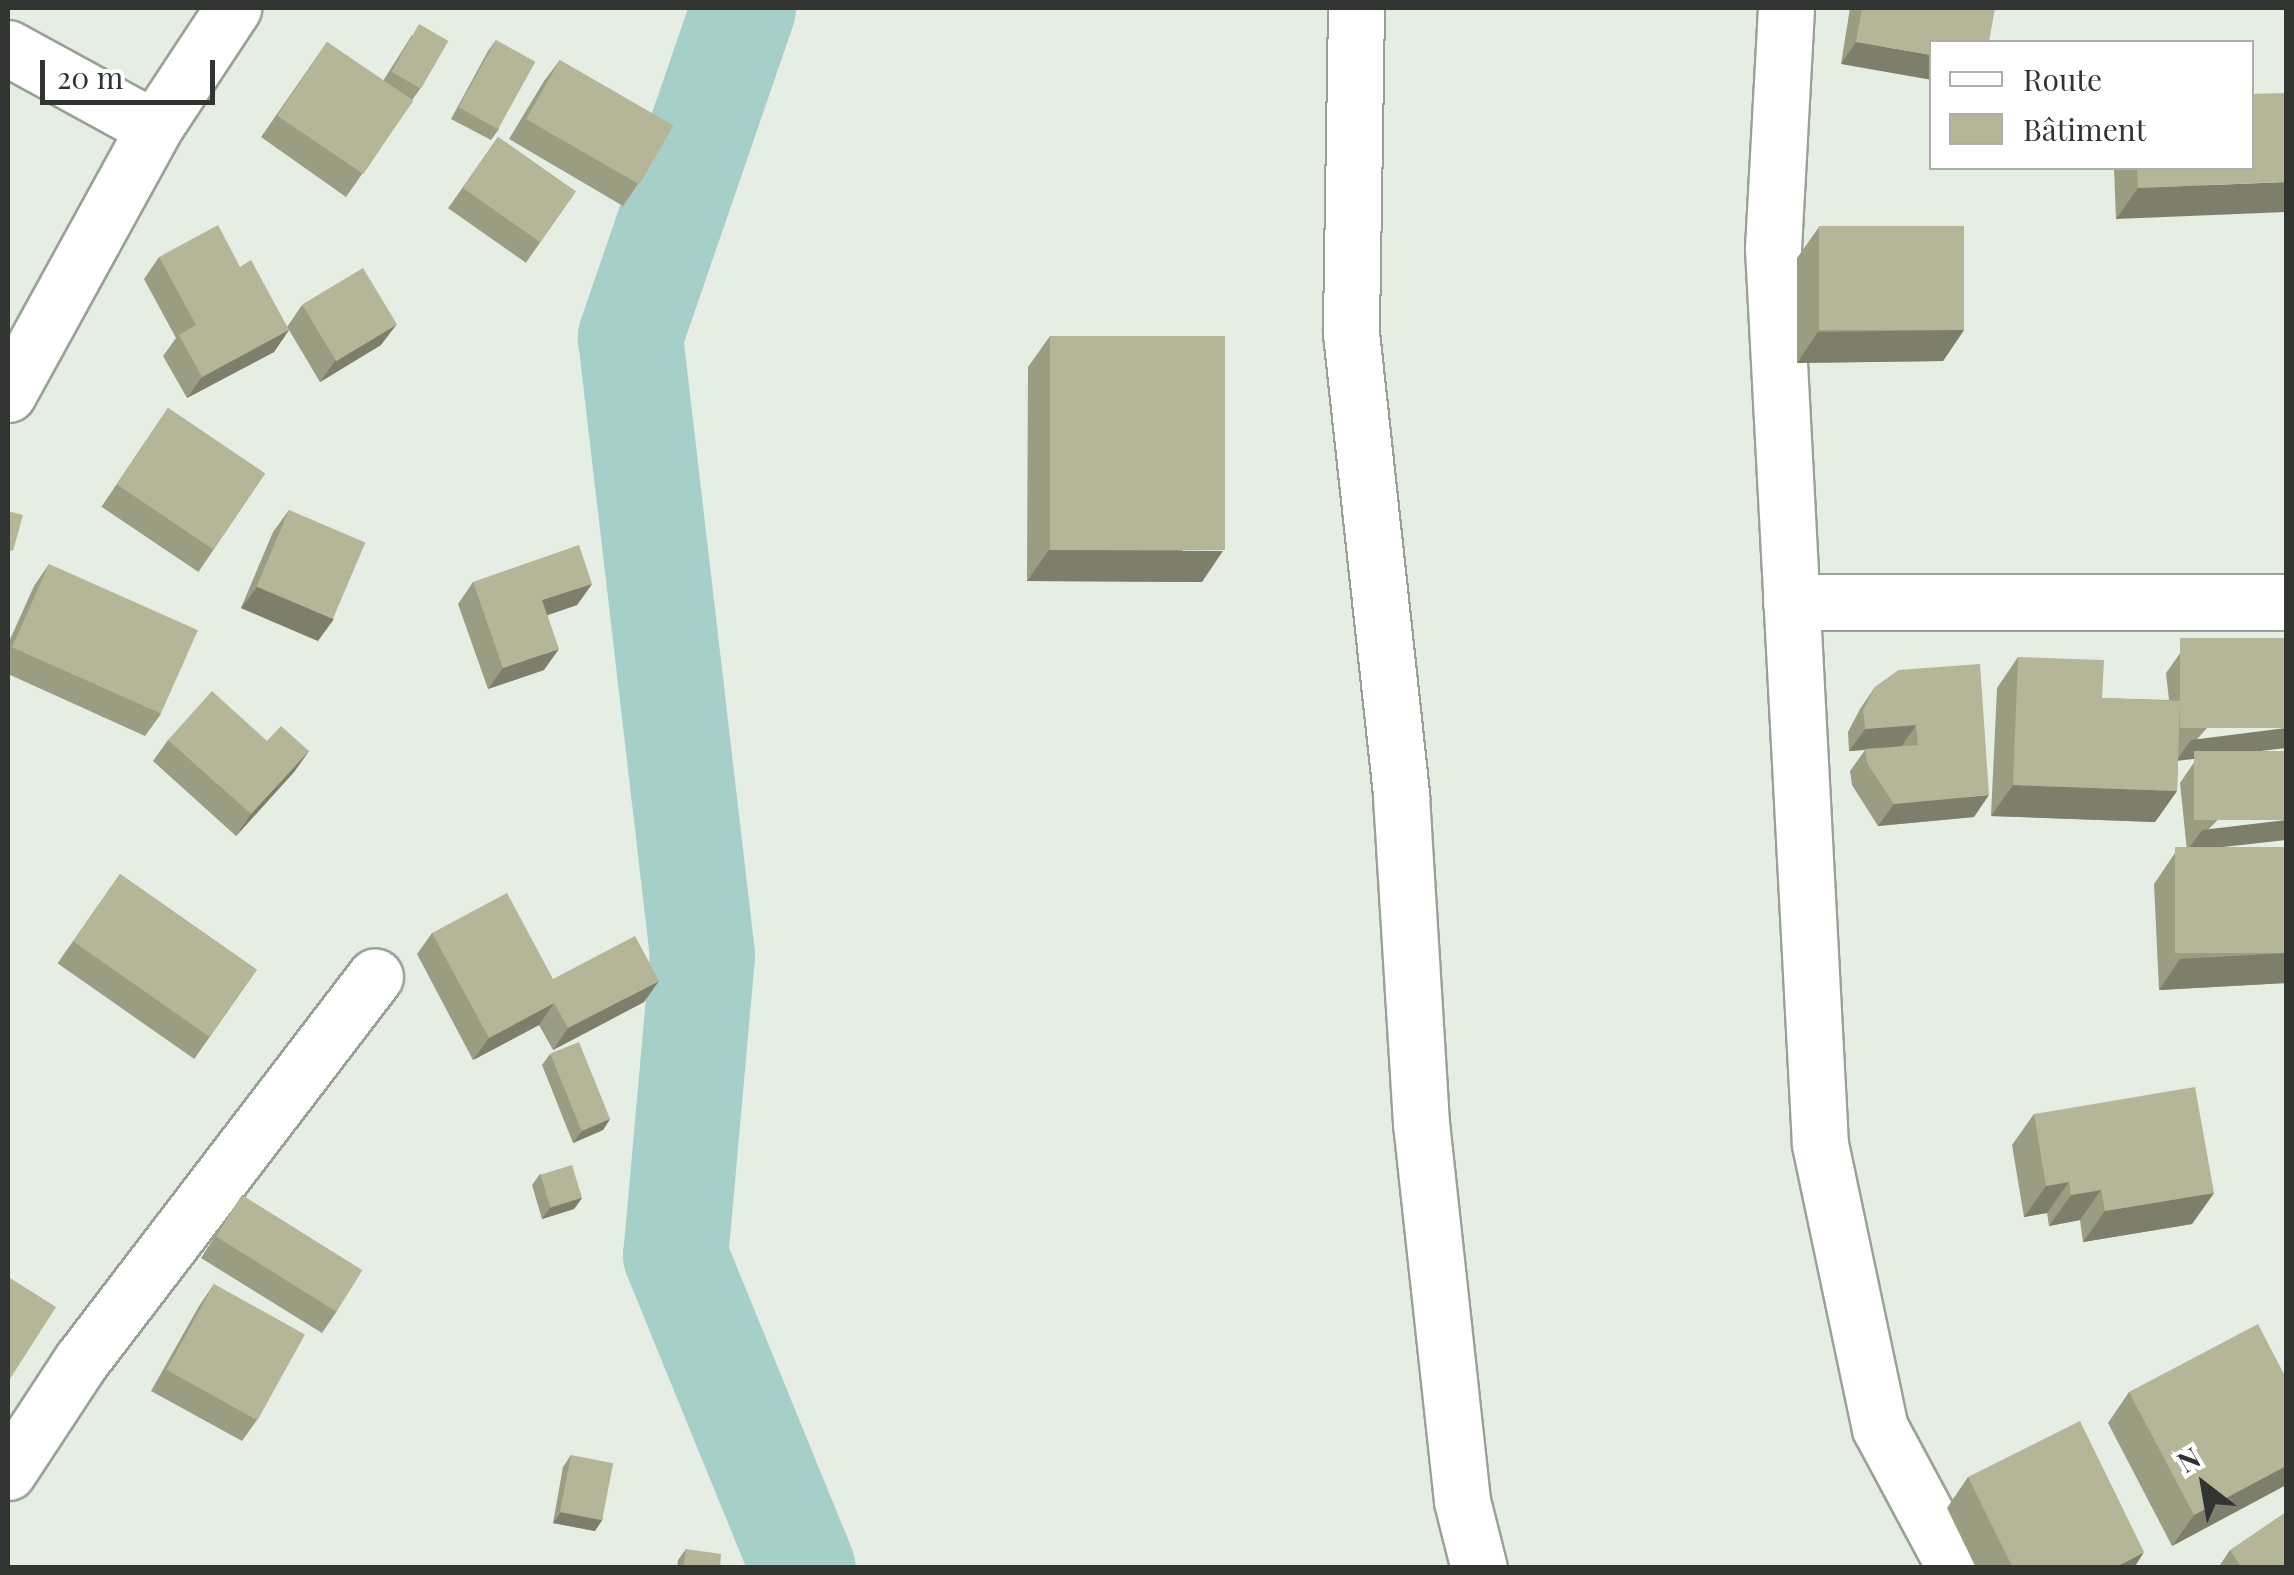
<!DOCTYPE html>
<html>
<head>
<meta charset="utf-8">
<style>
	body { margin:0 }
	#map { position:relative; width:2294px; height:1575px; overflow:hidden; background:#e6eee3; font-family:"Playfair Display",serif }
	div>[style] { position:absolute }
	.river>* { height:105px; margin:-52.5px; padding:0 52.5px; transform-origin:52.5px; border-radius:52.5px; background:#a6cfc9 }
	.roads { filter:drop-shadow(2px 0 #9aa197) drop-shadow(-2px 0 #9aa197) drop-shadow(0 2px #9aa197) drop-shadow(0 -2px #9aa197) }
	.street>* { height:55px; margin:-27.5px; padding:0 27.5px; transform-origin:27.5px; border-radius:27.5px; background:#fff }
	.wall>* { inset:0; background:#9b9d82; transform-origin:0 0 }
	.shaded-wall>* { inset:0; background:#7e7f6a }
	.building>* { inset:0; background:#b4b697; transform-origin:0 0 }
	span { translate:-50% -50%; white-space:nowrap; text-align:center; line-height:1.15; -webkit-text-stroke:8px #fff; paint-order:stroke }
	.frame { position:absolute; inset:0; border:10px solid #313430; pointer-events:none }
	.legend { position:absolute; left:1929px; top:40px; width:325px; height:130px; box-sizing:border-box; background:#fff; border:2px solid #adaeac; margin:0; padding:12px 18px; list-style:none; font-size:30px; color:#313430 }
	.legend li { display:flex; align-items:center; gap:20px; height:50px }
	.legend b { width:50px; border:2px solid #adaeac }
	.north { position:absolute; left:2154px; top:1435px; width:100px; height:100px; -webkit-text-stroke:8px #fff; paint-order:stroke; rotate:329deg; font-size:28px; font-weight:700; line-height:40px; text-align:center; color:#313430 }
	.north::after { content:''; display:block; margin:auto; width:35px; height:45px; background:#313430; clip-path:polygon(50% 0,100% 100%,50% 72%,0 100%) }
	.scale { position:absolute; left:40px; top:60px; width:175px; height:45px; box-sizing:border-box; border:5px solid #313430; border-top:0; padding-left:12px; font-size:30px; line-height:35px; white-space:nowrap; color:#313430; -webkit-text-stroke:8px #fff; paint-order:stroke }
</style>
</head>
<body>
<div id="map">
	<div class="river">
		<div style="left:743px;top:8px;width:348px;rotate:109deg"></div>
		<div style="left:630px;top:337px;width:622px;rotate:83.35deg"></div>
		<div style="left:702px;top:955px;width:301px;rotate:95.1deg"></div>
		<div style="left:675px;top:1255px;width:338px;rotate:67.8deg"></div>
	</div>
	<div class="roads">
		<div class="street">
			<div style="left:1356px;top:8px;width:325px;rotate:90.9deg"></div>
			<div style="left:1351px;top:333px;width:466px;rotate:83.8deg"></div>
			<div style="left:1401px;top:796px;width:328px;rotate:86.5deg"></div>
			<div style="left:1421px;top:1123px;width:380px;rotate:83.8deg"></div>
			<div style="left:1462px;top:1501px;width:69px;rotate:75.8deg"></div>
			<div style="left:1786px;top:8px;width:240px;rotate:93.1deg"></div>
			<div style="left:1773px;top:248px;width:897px;rotate:87deg"></div>
			<div style="left:1820px;top:1144px;width:290px;rotate:78.1deg"></div>
			<div style="left:1880px;top:1428px;width:159px;rotate:61.8deg"></div>
			<div style="left:8px;top:48px;width:166px;rotate:28.7deg"></div>
			<div style="left:8px;top:394px;width:303px;rotate:-61.2deg"></div>
			<div style="left:154px;top:128px;width:144px;rotate:-56.6deg"></div>
			<div style="left:1791px;top:602px;width:495px"></div>
			<div style="left:8px;top:1472px;width:133px;rotate:-56.7deg"></div>
			<div style="left:81px;top:1361px;width:484px;rotate:-52.6deg"></div>
		</div>
	</div>
	<div class="wall">
		<div style="clip-path:polygon(1850px 8px,1995px 8px,1841px 64px)"></div>
		<div style="clip-path:polygon(412px 35px,420px 89px,412px 100px,402px 94px,413px 101px,346px 197px,261px 137px,327px 42px,383px 81px)"></div>
		<div style="clip-path:polygon(496px 40px,499px 129px,491px 140px,451px 119px,488px 51px)"></div>
		<div style="clip-path:polygon(560px 60px,638px 184px,623px 206px,509px 139px,544px 81px)"></div>
		<div style="left:498px;top:137px;width:95px;height:87px;rotate:35deg"></div>
		<div style="clip-path:polygon(2114px 168px,2252px 168px,2116px 219px)"></div>
		<div style="clip-path:polygon(1819px 227px,1964px 330px,1943px 361px,1797px 363px,1797px 258px)"></div>
		<div style="clip-path:polygon(159px 257px,240px 267px,287px 327px,302px 305px,381px 345px,320px 382px,289px 330px,274px 352px,187px 398px,163px 356px,176px 338px,144px 279px)"></div>
		<div style="clip-path:polygon(1050px 336px,1202px 582px,1027px 581px,1028px 367px)"></div>
		<div style="left:168px;top:408px;width:117px;height:119px;rotate:34deg"></div>
		<div style="clip-path:polygon(289px 510px,318px 641px,241px 608px,273px 532px)"></div>
		<div style="clip-path:polygon(49px 564px,161px 714px,145px 736px,8px 674px,8px 644px,34px 586px)"></div>
		<div style="clip-path:polygon(473px 582px,592px 584px,577px 605px,548px 615px,544px 670px,488px 689px,458px 604px)"></div>
		<div style="clip-path:polygon(2286px 638px,2178px 761px,2177px 791px,2155px 822px,1991px 816px,1997px 688px,2018px 657px,2102px 698px,2169px 700px,2166px 673px,2181px 652px)"></div>
		<div style="clip-path:polygon(1899px 670px,1974px 817px,1878px 826px,1852px 785px,1850px 771px,1865px 750px,1849px 751px,1848px 732px,1860px 709px,1875px 687px)"></div>
		<div style="clip-path:polygon(168px 740px,267px 741px,309px 751px,294px 772px,236px 836px,153px 761px)"></div>
		<div style="clip-path:polygon(2286px 751px,2187px 851px,2180px 783px,2195px 761px)"></div>
		<div style="clip-path:polygon(2286px 847px,2286px 983px,2159px 990px,2154px 884px,2175px 853px)"></div>
		<div style="left:120px;top:874px;width:167px;height:109px;rotate:35deg"></div>
		<div style="clip-path:polygon(432px 933px,553px 979px,644px 1002px,553px 1050px,539px 1025px,473px 1060px,417px 954px)"></div>
		<div style="clip-path:polygon(550px 1054px,610px 1119px,603px 1130px,573px 1143px,542px 1065px)"></div>
		<div style="clip-path:polygon(2034px 1114px,2214px 1193px,2192px 1224px,2083px 1242px,2080px 1220px,2049px 1226px,2047px 1213px,2024px 1217px,2012px 1145px)"></div>
		<div style="clip-path:polygon(540px 1174px,582px 1198px,574px 1209px,542px 1219px,532px 1185px)"></div>
		<div style="clip-path:polygon(242px 1195px,337px 1311px,322px 1333px,201px 1258px)"></div>
		<div style="clip-path:polygon(214px 1284px,257px 1420px,242px 1441px,151px 1391px,199px 1306px)"></div>
		<div style="clip-path:polygon(2286px 1378px,2286px 1485px,2172px 1546px,2108px 1423px,2129px 1392px)"></div>
		<div style="clip-path:polygon(571px 1455px,595px 1531px,553px 1523px,563px 1467px)"></div>
		<div style="clip-path:polygon(1968px 1477px,2134px 1568px,1976px 1568px,1947px 1508px)"></div>
		<div style="clip-path:polygon(686px 1549px,720px 1568px,677px 1568px,678px 1560px)"></div>
		<div style="clip-path:polygon(2230px 1550px,2286px 1568px,2218px 1568px)"></div>
	</div>
	<div class="shaded-wall">
		<div style="clip-path:polygon(1856px 42px,1932px 55px,1932px 80px,1841px 64px)"></div>
		<div style="clip-path:polygon(2286px 182px,2286px 212px,2116px 219px,2138px 188px)"></div>
		<div style="clip-path:polygon(397px 324px,381px 345px,320px 382px,335px 361px)"></div>
		<div style="clip-path:polygon(289px 330px,274px 352px,187px 398px,202px 377px)"></div>
		<div style="clip-path:polygon(1964px 330px,1943px 361px,1797px 363px,1818px 332px)"></div>
		<div style="clip-path:polygon(1049px 550px,1223px 551px,1202px 582px,1027px 581px)"></div>
		<div style="clip-path:polygon(592px 584px,577px 605px,527px 622px,542px 600px)"></div>
		<div style="clip-path:polygon(257px 587px,334px 619px,318px 641px,241px 608px)"></div>
		<div style="clip-path:polygon(559px 649px,544px 670px,488px 689px,503px 668px)"></div>
		<div style="clip-path:polygon(1916px 725px,1901px 747px,1849px 751px,1865px 729px)"></div>
		<div style="clip-path:polygon(2286px 728px,2286px 748px,2176px 761px,2191px 740px)"></div>
		<div style="clip-path:polygon(309px 751px,294px 772px,236px 836px,251px 814px)"></div>
		<div style="clip-path:polygon(2013px 785px,2177px 791px,2155px 822px,1991px 816px)"></div>
		<div style="clip-path:polygon(1989px 795px,1974px 817px,1878px 826px,1894px 804px)"></div>
		<div style="clip-path:polygon(2286px 820px,2286px 840px,2187px 851px,2202px 830px)"></div>
		<div style="clip-path:polygon(2286px 953px,2286px 983px,2159px 990px,2180px 959px)"></div>
		<div style="clip-path:polygon(659px 981px,644px 1002px,553px 1050px,568px 1028px)"></div>
		<div style="clip-path:polygon(554px 1003px,539px 1025px,473px 1060px,489px 1038px)"></div>
		<div style="clip-path:polygon(610px 1119px,603px 1130px,573px 1143px,581px 1132px)"></div>
		<div style="clip-path:polygon(2069px 1182px,2047px 1213px,2024px 1217px,2046px 1186px)"></div>
		<div style="clip-path:polygon(2101px 1190px,2080px 1220px,2049px 1226px,2071px 1195px)"></div>
		<div style="clip-path:polygon(2214px 1193px,2192px 1224px,2083px 1242px,2105px 1211px)"></div>
		<div style="clip-path:polygon(582px 1198px,574px 1209px,542px 1219px,550px 1208px)"></div>
		<div style="clip-path:polygon(2286px 1466px,2286px 1485px,2172px 1546px,2194px 1515px)"></div>
		<div style="clip-path:polygon(561px 1512px,603px 1519px,595px 1531px,553px 1523px)"></div>
		<div style="clip-path:polygon(2144px 1552px,2134px 1568px,2114px 1568px)"></div>
	</div>
	<div class="building">
		<div style="clip-path:polygon(1862px 8px,1995px 8px,1989px 42px,1932px 42px,1932px 55px,1856px 42px)"></div>
		<div style="left:419px;top:24px;width:34px;height:55px;rotate:30deg"></div>
		<div style="left:496px;top:40px;width:45px;height:77px;rotate:29deg"></div>
		<div style="left:327px;top:42px;width:104px;height:89px;rotate:34deg"></div>
		<div style="left:560px;top:60px;width:131px;height:68px;rotate:30deg"></div>
		<div style="clip-path:polygon(2286px 93px,2286px 182px,2138px 188px,2137px 168px,2252px 168px,2252px 94px)"></div>
		<div style="left:498px;top:137px;width:95px;height:62px;rotate:35deg"></div>
		<div style="clip-path:polygon(218px 225px,240px 267px,251px 260px,289px 330px,202px 377px,179px 335px,196px 325px,159px 257px)"></div>
		<div style="left:1964px;top:226px;width:104px;height:145px;rotate:90deg"></div>
		<div style="left:363px;top:268px;width:66px;height:71px;rotate:59deg"></div>
		<div style="left:1050px;top:336px;width:175px;height:214px"></div>
		<div style="left:168px;top:408px;width:117px;height:92px;rotate:34deg"></div>
		<div style="left:289px;top:510px;width:83px;height:83px;rotate:23deg"></div>
		<div style="clip-path:polygon(8px 511px,23px 515px,13px 551px,8px 550px)"></div>
		<div style="clip-path:polygon(579px 545px,592px 584px,542px 600px,559px 649px,503px 668px,473px 582px)"></div>
		<div style="left:49px;top:564px;width:163px;height:91px;rotate:24deg"></div>
		<div style="left:2286px;top:638px;width:90px;height:106px;rotate:90deg"></div>
		<div style="clip-path:polygon(2018px 657px,2104px 660px,2102px 698px,2180px 701px,2177px 791px,2013px 785px)"></div>
		<div style="clip-path:polygon(1980px 664px,1989px 795px,1894px 804px,1867px 763px,1865px 749px,1918px 745px,1916px 725px,1865px 729px,1863px 710px,1875px 687px,1899px 670px)"></div>
		<div style="clip-path:polygon(212px 691px,267px 741px,281px 726px,309px 751px,251px 814px,168px 740px)"></div>
		<div style="left:2286px;top:751px;width:69px;height:92px;rotate:90deg"></div>
		<div style="left:2286px;top:847px;width:106px;height:111px;rotate:90deg"></div>
		<div style="left:120px;top:874px;width:167px;height:82px;rotate:35deg"></div>
		<div style="clip-path:polygon(507px 893px,553px 979px,635px 936px,659px 981px,568px 1028px,554px 1003px,489px 1038px,432px 933px)"></div>
		<div style="left:579px;top:1042px;width:83px;height:31px;rotate:68deg"></div>
		<div style="clip-path:polygon(2195px 1087px,2214px 1193px,2105px 1211px,2101px 1190px,2071px 1195px,2069px 1182px,2046px 1186px,2034px 1114px)"></div>
		<div style="left:572px;top:1165px;width:34px;height:33px;rotate:73deg"></div>
		<div style="left:242px;top:1195px;width:142px;height:49px;rotate:32deg"></div>
		<div style="clip-path:polygon(10px 1278px,56px 1307px,8px 1382px,8px 1281px)"></div>
		<div style="left:214px;top:1284px;width:104px;height:98px;rotate:29deg"></div>
		<div style="clip-path:polygon(2258px 1324px,2286px 1378px,2286px 1466px,2194px 1515px,2129px 1392px)"></div>
		<div style="clip-path:polygon(2080px 1421px,2144px 1552px,2114px 1568px,2013px 1568px,1968px 1477px)"></div>
		<div style="left:571px;top:1455px;width:43px;height:58px;rotate:11deg"></div>
		<div style="clip-path:polygon(2286px 1512px,2286px 1568px,2242px 1568px,2230px 1550px)"></div>
		<div style="clip-path:polygon(686px 1549px,721px 1554px,720px 1568px,683px 1568px)"></div>
	</div>
	<div class="frame"></div>
	<ul class="legend">
	<li><b style="height:12px;background:#fff"></b>Route</li>
	<li><b style="height:28px;background:#b4b697"></b>Bâtiment</li>
	</ul>
	<div class="north">N</div>
	<div class="scale">20 m</div>
</div>
</body>
</html>
